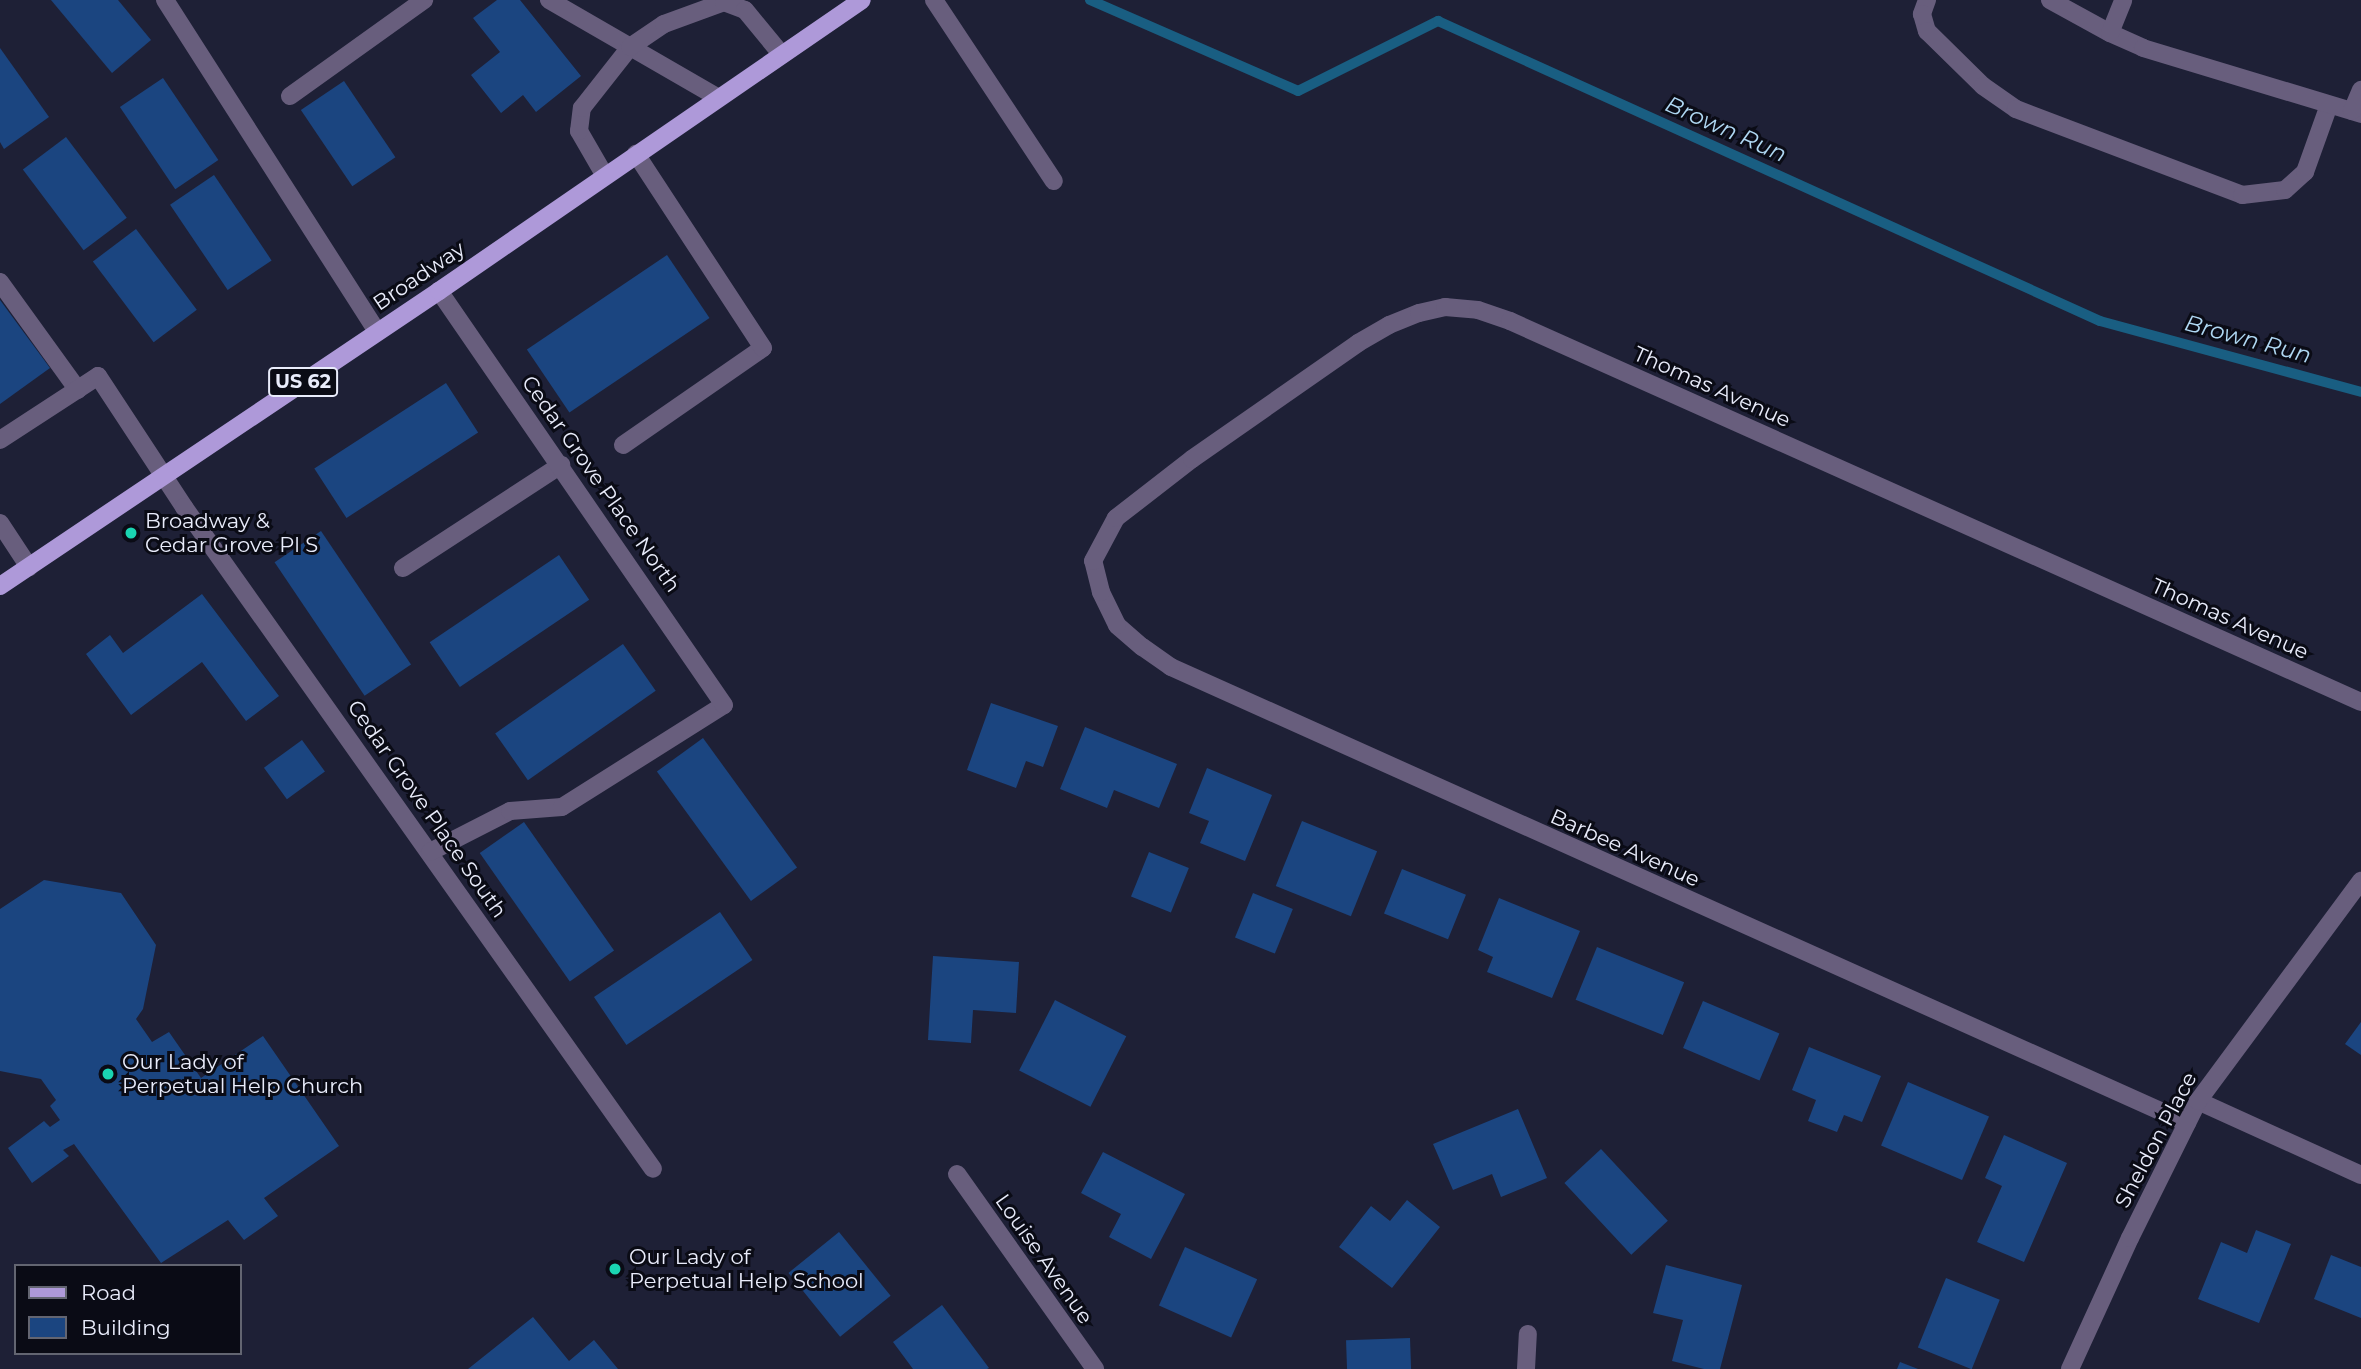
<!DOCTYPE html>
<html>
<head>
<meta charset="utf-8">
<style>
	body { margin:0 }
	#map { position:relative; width:2361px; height:1369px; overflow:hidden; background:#1e2036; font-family:Montserrat,sans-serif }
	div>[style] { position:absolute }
	.stream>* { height:10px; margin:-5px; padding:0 5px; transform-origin:5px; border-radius:5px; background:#195e82 }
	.building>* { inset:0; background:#1b4580; transform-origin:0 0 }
	.minor>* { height:18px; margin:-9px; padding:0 9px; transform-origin:9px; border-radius:9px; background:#685e7d }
	.major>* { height:18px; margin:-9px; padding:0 9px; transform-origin:9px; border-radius:9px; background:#ae99d9 }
	.dots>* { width:19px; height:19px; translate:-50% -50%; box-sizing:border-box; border:4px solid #0a0b15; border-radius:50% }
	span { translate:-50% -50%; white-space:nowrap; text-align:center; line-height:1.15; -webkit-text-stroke:6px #0a0b15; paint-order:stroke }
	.shield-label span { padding:2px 5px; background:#0a0b15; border:2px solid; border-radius:5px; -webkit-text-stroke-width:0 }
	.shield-label { font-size:19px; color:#e9ecfb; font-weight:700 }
	.street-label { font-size:21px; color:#e9ecfb }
	.poi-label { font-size:21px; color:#e9ecfb }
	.left { translate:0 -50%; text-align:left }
	.water-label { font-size:23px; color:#afd7f2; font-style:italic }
	.legend { position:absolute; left:14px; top:1264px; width:228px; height:91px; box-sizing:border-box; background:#0a0b15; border:2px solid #636571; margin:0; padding:9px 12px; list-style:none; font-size:21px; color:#e9ecfb }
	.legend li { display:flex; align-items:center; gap:14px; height:35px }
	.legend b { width:35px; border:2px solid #636571 }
</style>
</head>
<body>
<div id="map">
	<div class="stream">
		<div style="left:1090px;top:0;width:227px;rotate:23.6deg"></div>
		<div style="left:1298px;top:91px;width:157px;rotate:-26.6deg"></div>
		<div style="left:1438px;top:21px;width:727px;rotate:24.38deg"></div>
		<div style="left:2100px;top:321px;width:270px;rotate:15.2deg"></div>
	</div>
	<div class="building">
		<div style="clip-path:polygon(51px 0,118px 0,151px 40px,112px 73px)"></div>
		<div style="clip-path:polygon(497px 0,520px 0,581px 76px,536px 112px,523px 95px,501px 113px,471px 75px,500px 52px,473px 18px)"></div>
		<div style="clip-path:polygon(0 48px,49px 117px,4px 149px,0 142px)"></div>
		<div style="left:163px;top:78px;width:99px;height:52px;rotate:56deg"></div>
		<div style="left:344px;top:81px;width:92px;height:52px;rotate:56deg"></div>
		<div style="left:66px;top:137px;width:101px;height:54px;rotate:53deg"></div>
		<div style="left:214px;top:175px;width:103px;height:53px;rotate:56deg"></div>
		<div style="left:136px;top:229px;width:101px;height:54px;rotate:53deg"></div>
		<div style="left:667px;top:255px;width:76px;height:169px;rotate:56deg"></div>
		<div style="clip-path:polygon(0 300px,50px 368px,0 404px)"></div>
		<div style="left:446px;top:383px;width:59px;height:157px;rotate:57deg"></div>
		<div style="left:321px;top:531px;width:161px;height:56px;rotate:56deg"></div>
		<div style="left:559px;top:555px;width:54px;height:156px;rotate:56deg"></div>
		<div style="clip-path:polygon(202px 594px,279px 696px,246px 721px,202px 662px,131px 715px,86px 654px,110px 635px,123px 653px)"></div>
		<div style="left:623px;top:644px;width:57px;height:156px;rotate:55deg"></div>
		<div style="clip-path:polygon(991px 703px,1058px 726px,1043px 767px,1026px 761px,1016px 788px,967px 770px)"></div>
		<div style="clip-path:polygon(1085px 727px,1177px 764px,1159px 808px,1114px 790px,1107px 808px,1060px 789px)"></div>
		<div style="left:703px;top:738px;width:160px;height:57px;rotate:54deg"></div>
		<div style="left:302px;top:740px;width:39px;height:47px;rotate:54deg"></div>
		<div style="clip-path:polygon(1207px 768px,1272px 795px,1245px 861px,1200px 843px,1209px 821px,1189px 813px)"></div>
		<div style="left:1302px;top:821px;width:81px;height:70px;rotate:22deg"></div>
		<div style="left:524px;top:822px;width:157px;height:54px;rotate:55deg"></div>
		<div style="left:1149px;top:852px;width:43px;height:48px;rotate:22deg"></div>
		<div style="left:1402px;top:869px;width:69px;height:48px;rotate:22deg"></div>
		<div style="clip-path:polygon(44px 880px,121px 893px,156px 945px,143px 1009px,136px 1019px,152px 1042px,169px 1032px,201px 1078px,263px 1036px,339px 1146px,264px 1198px,278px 1216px,244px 1240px,228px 1220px,161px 1263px,74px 1144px,63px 1150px,69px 1156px,32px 1183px,8px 1148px,44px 1121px,50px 1127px,60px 1120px,50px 1106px,56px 1100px,41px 1079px,0 1071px,0 909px)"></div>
		<div style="left:1253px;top:893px;width:43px;height:48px;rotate:22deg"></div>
		<div style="clip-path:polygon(1499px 898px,1580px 931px,1552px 998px,1487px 972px,1493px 957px,1478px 950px)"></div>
		<div style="left:720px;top:912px;width:58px;height:152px;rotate:56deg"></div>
		<div style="left:1597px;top:947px;width:94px;height:57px;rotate:22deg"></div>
		<div style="clip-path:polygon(933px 956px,1019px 962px,1016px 1013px,973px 1010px,971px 1043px,928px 1040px)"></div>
		<div style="left:1055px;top:1000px;width:80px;height:79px;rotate:27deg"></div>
		<div style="left:1703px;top:1001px;width:83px;height:51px;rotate:23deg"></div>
		<div style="clip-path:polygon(2361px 1022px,2361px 1055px,2345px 1044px)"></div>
		<div style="clip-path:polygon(1809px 1047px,1881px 1076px,1862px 1122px,1844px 1115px,1837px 1132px,1808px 1121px,1816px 1100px,1792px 1090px)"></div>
		<div style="left:1908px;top:1082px;width:88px;height:69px;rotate:23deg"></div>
		<div style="clip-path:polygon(1518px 1109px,1547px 1178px,1501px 1197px,1492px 1174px,1453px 1190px,1433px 1144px)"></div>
		<div style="clip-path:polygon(2004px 1135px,2067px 1163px,2024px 1262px,1977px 1242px,2002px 1186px,1985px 1178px)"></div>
		<div style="left:1601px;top:1149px;width:98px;height:50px;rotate:47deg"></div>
		<div style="clip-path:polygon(1103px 1152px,1185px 1194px,1151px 1259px,1109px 1237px,1121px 1214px,1081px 1193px)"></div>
		<div style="clip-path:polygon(1407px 1200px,1440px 1227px,1392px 1288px,1339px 1247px,1371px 1206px,1390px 1221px)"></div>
		<div style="clip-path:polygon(2256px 1230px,2291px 1244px,2259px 1323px,2198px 1299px,2221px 1242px,2247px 1253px)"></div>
		<div style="left:839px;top:1232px;width:82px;height:65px;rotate:51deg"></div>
		<div style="left:1185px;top:1247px;width:79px;height:64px;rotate:24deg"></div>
		<div style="clip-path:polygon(2331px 1255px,2361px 1267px,2361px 1318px,2314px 1299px)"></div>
		<div style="clip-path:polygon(1666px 1265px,1742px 1285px,1720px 1369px,1704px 1369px,1672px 1361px,1683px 1320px,1653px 1313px)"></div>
		<div style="left:1946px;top:1278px;width:58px;height:75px;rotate:22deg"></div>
		<div style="clip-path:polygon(942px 1305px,989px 1368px,987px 1369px,913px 1369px,893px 1342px)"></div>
		<div style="clip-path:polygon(533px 1317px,569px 1361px,594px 1340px,618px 1369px,468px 1369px)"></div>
		<div style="left:1410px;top:1338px;width:31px;height:64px;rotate:88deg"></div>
		<div style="clip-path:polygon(1900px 1362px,1918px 1369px,1897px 1369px)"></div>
	</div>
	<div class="minor">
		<div style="left:165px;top:0;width:394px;rotate:57.4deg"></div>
		<div style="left:549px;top:0;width:196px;rotate:30deg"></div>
		<div style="left:934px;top:0;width:217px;rotate:56.5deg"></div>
		<div style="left:1927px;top:0;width:15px;rotate:110deg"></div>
		<div style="left:1922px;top:14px;width:18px;rotate:74deg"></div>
		<div style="left:1927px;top:31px;width:78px;rotate:44.5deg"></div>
		<div style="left:1983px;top:86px;width:40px;rotate:34.9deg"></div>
		<div style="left:2016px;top:109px;width:242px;rotate:20.8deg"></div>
		<div style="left:2242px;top:195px;width:43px;rotate:-6.6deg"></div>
		<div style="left:2285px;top:190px;width:27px;rotate:-42deg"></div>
		<div style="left:2305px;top:172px;width:71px;rotate:-70.3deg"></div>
		<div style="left:2050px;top:0;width:68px;rotate:28.8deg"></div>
		<div style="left:2110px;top:33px;width:36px;rotate:24deg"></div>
		<div style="left:2143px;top:48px;width:228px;rotate:16.8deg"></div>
		<div style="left:2110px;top:33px;width:35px;rotate:-68deg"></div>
		<div style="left:290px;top:96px;width:165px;rotate:-35.6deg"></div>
		<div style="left:2352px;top:111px;width:23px;rotate:-67deg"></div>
		<div style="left:605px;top:176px;width:52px;rotate:-120deg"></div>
		<div style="left:579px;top:131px;width:23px;rotate:-83deg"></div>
		<div style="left:582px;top:108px;width:78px;rotate:-51.8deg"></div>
		<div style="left:630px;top:47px;width:41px;rotate:-34.1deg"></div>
		<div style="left:664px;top:24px;width:64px;rotate:-20.1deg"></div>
		<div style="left:724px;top:2px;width:22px;rotate:21deg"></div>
		<div style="left:745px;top:10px;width:58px;rotate:50.6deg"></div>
		<div style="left:0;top:282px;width:133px;rotate:54.2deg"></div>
		<div style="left:0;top:440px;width:117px;rotate:-33.1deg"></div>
		<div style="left:98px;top:376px;width:157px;rotate:56.7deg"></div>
		<div style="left:184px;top:507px;width:811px;rotate:54.68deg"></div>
		<div style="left:623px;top:445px;width:170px;rotate:-34.7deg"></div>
		<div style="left:763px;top:348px;width:232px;rotate:-123.2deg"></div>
		<div style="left:0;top:523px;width:53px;rotate:56.6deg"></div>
		<div style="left:403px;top:568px;width:189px;rotate:-33.1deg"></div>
		<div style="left:430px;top:852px;width:90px;rotate:-27.1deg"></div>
		<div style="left:510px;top:811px;width:52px;rotate:-4.4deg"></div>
		<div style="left:562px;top:807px;width:191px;rotate:-32.2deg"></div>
		<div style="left:724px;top:705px;width:503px;rotate:-124.54deg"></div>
		<div style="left:2198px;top:1101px;width:179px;rotate:24.4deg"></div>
		<div style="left:2187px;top:1123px;width:1114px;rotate:-155.83deg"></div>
		<div style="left:1171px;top:667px;width:35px;rotate:-145deg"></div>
		<div style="left:1142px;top:647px;width:33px;rotate:-139deg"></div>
		<div style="left:1117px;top:625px;width:37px;rotate:-116deg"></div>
		<div style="left:1101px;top:592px;width:32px;rotate:-104deg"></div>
		<div style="left:1093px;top:561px;width:49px;rotate:-61.9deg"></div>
		<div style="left:1116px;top:518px;width:96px;rotate:-37.8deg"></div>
		<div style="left:1192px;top:459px;width:203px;rotate:-34.9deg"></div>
		<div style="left:1358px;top:343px;width:36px;rotate:-30deg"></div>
		<div style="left:1389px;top:325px;width:32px;rotate:-22deg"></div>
		<div style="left:1419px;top:313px;width:27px;rotate:-13deg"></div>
		<div style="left:1445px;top:307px;width:33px;rotate:5deg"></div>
		<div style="left:1478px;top:310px;width:34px;rotate:19deg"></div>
		<div style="left:1510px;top:321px;width:932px;rotate:24.12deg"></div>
		<div style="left:957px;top:1174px;width:239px;rotate:54.7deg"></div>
		<div style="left:1526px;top:1369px;width:35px;rotate:-87deg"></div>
		<div style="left:2070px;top:1369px;width:144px;rotate:-65.4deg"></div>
		<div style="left:2130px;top:1238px;width:153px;rotate:-63.6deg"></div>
		<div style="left:2198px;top:1101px;width:274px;rotate:-53.5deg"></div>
	</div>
	<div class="major">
		<div style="left:0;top:586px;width:529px;rotate:-33.9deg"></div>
		<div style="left:439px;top:291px;width:513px;rotate:-34.53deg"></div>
	</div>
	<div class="dots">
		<div style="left:131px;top:533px;background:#1ad5b2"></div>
		<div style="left:108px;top:1074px;background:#1ad5b2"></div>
		<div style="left:615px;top:1269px;background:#1ad5b2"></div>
	</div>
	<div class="shield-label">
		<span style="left:303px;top:382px">US 62</span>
	</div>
	<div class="street-label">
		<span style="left:419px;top:276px;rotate:-34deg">Broadway</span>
		<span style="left:1712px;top:387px;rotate:24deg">Thomas Avenue</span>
		<span style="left:601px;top:484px;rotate:55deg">Cedar Grove Place North</span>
		<span style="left:2230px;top:619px;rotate:24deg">Thomas Avenue</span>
		<span style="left:427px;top:809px;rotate:55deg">Cedar Grove Place South</span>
		<span style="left:1625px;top:848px;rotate:24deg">Barbee Avenue</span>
		<span style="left:2156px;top:1140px;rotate:-62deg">Sheldon Place</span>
		<span style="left:1044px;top:1259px;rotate:55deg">Louise Avenue</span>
	</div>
	<div class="poi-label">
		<span class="left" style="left:145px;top:533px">Broadway &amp;<br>Cedar Grove Pl S</span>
		<span class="left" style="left:122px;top:1074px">Our Lady of<br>Perpetual Help Church</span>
		<span class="left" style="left:629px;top:1269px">Our Lady of<br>Perpetual Help School</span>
	</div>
	<div class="water-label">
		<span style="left:1726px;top:129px;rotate:24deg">Brown Run</span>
		<span style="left:2248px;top:339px;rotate:15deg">Brown Run</span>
	</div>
	<ul class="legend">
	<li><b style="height:9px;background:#ae99d9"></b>Road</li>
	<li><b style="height:19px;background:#1b4580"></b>Building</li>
	</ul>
</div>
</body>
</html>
